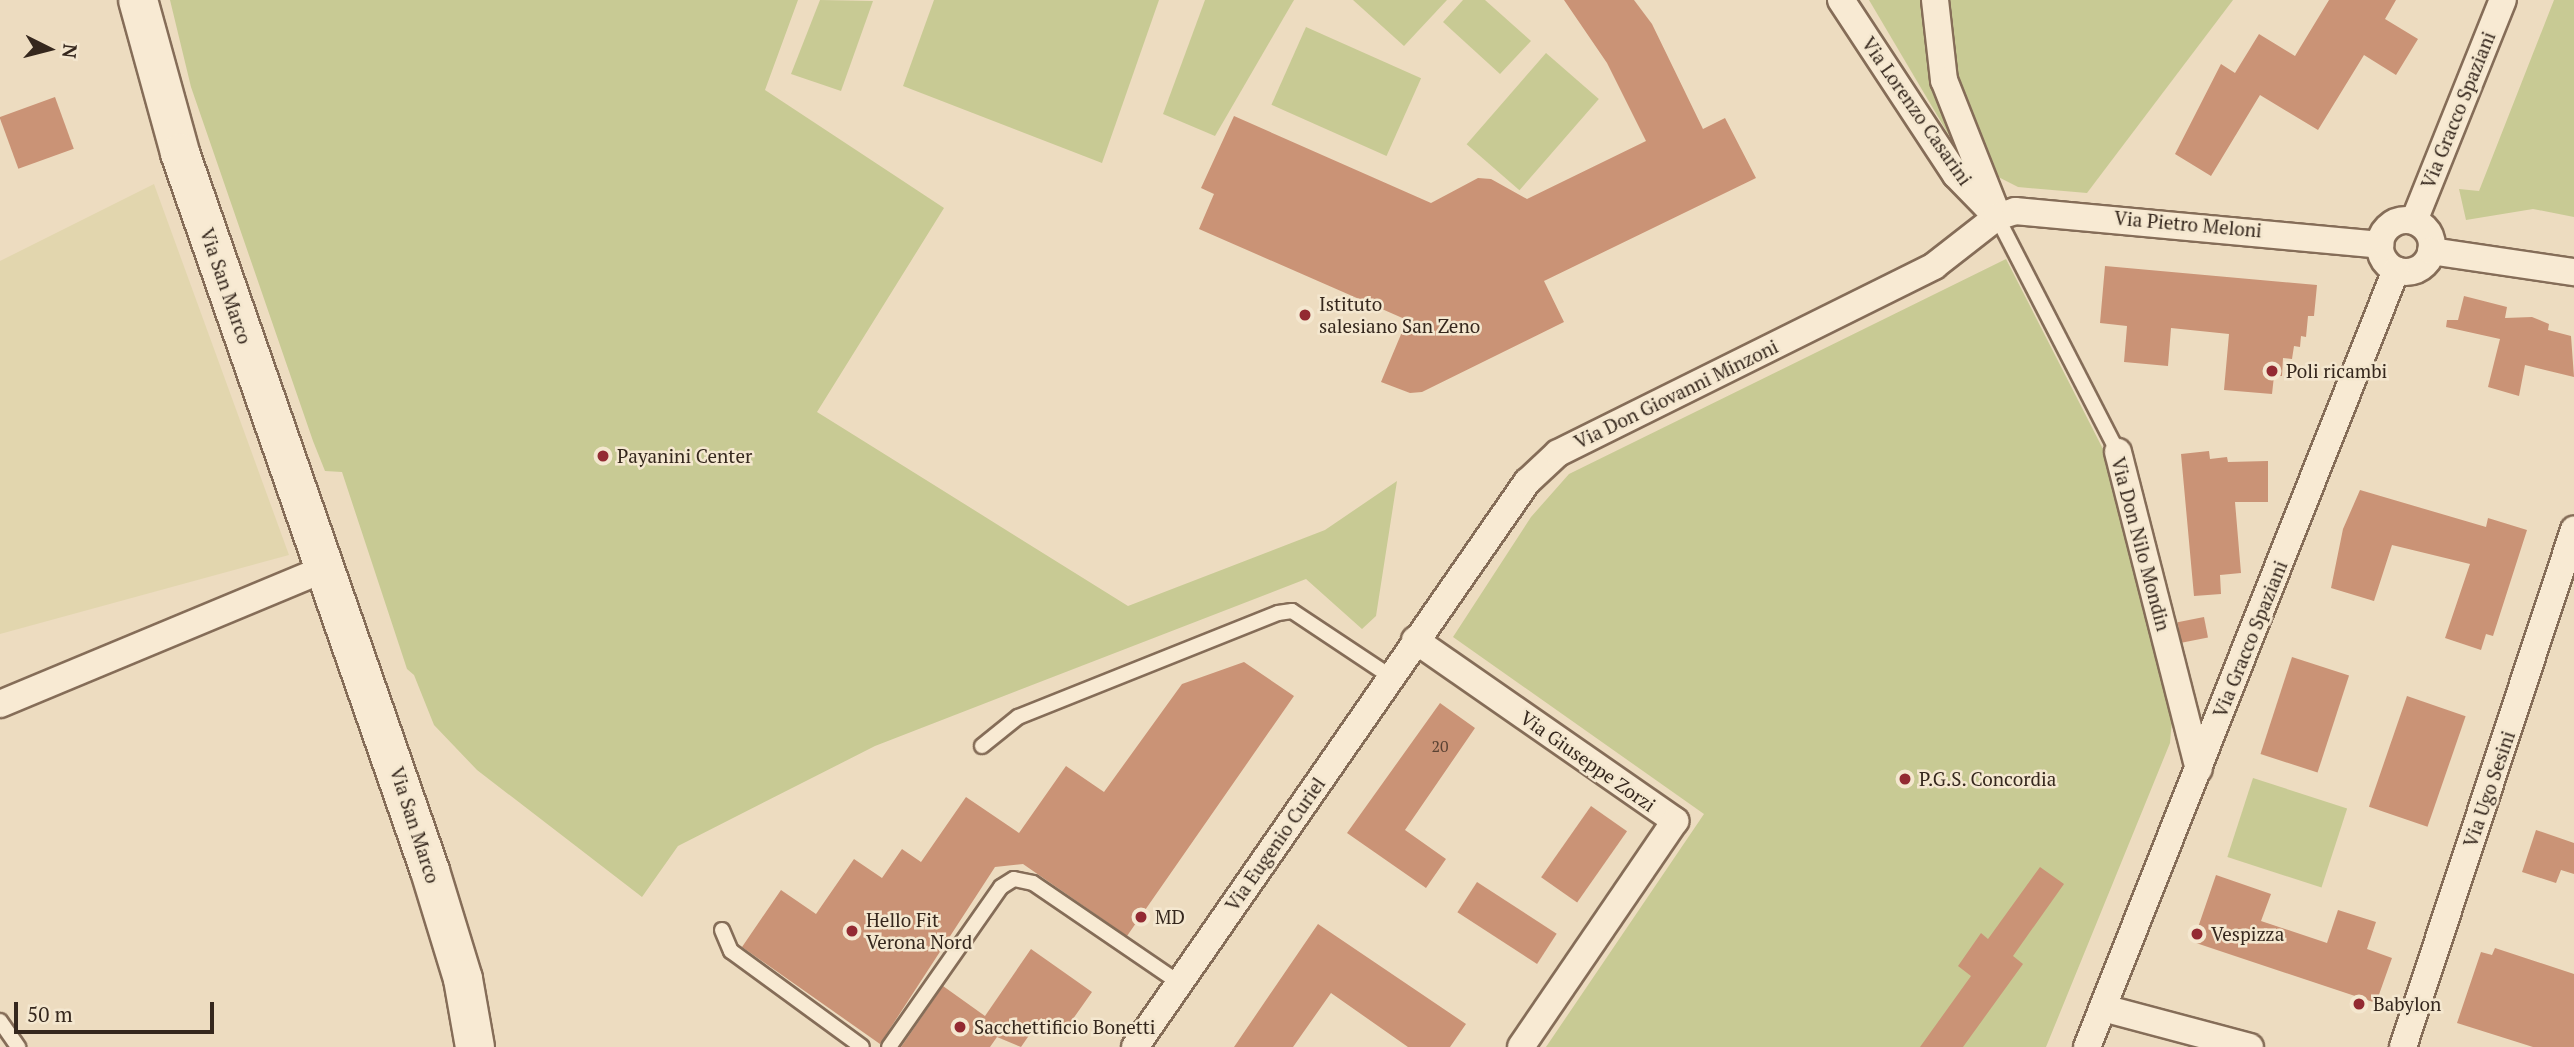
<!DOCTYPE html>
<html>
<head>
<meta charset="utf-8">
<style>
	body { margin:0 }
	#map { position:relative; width:2574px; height:1047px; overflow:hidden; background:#eddcc0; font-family:"PT Serif",serif }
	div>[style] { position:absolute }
	.farmland>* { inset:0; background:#e2d6ae }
	.green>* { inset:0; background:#c8ca94; transform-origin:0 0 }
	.building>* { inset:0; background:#ca9376; transform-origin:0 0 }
	.roads { filter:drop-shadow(2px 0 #856d58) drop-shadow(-2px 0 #856d58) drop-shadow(0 2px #856d58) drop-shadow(0 -2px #856d58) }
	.lane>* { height:14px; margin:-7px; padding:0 7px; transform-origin:7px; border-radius:7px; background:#f8ead3 }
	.street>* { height:26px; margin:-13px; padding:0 13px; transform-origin:13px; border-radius:13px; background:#f8ead3 }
	.street>.ring { margin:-13px; padding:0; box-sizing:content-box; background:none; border:26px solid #f8ead3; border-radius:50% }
	.secondary>* { height:38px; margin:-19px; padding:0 19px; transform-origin:19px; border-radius:19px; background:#f8ead3 }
	.dots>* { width:19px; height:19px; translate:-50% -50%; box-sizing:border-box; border:4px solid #f4e7cf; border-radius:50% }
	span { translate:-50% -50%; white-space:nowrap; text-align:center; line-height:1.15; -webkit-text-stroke:5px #f4e7cf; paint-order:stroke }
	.number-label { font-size:16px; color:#5a4233 }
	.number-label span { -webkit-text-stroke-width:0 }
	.street-label { font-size:19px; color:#35271d }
	.poi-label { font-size:19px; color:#35271d }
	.left { translate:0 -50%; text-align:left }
	.north { position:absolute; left:14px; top:14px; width:70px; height:70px; -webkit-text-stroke:5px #f4e7cf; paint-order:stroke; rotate:96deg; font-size:19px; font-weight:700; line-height:28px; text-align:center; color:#35271d }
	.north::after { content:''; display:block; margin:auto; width:24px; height:32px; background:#35271d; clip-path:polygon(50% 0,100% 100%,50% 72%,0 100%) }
	.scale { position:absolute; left:14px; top:1002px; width:200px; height:32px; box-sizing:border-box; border:4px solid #35271d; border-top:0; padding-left:9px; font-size:21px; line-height:24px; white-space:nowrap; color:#35271d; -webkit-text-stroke:5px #f4e7cf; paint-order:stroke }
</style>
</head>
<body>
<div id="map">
	<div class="farmland">
		<div style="clip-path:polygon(154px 184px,289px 555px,0 634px,0 261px)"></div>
	</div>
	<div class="green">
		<div style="clip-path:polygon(170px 0,798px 0,765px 90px,944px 208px,817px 412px,1128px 606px,1325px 530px,1397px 481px,1376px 616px,1362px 629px,1306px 579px,875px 746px,678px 846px,642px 897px,477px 770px,434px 725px,414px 675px,407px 669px,342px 472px,325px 471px,313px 441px,191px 87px)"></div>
		<div style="clip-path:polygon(820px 0,873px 1px,841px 91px,791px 74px)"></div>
		<div style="clip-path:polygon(934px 0,1159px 0,1102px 163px,903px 86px)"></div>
		<div style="clip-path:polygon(1205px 0,1294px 0,1215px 136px,1163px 114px)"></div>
		<div style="clip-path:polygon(1353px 0,1447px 0,1404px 46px)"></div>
		<div style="clip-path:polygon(1463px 0,1485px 0,1531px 41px,1500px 74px,1443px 22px)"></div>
		<div style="clip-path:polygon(1869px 0,2233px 0,2087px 193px,2018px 187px,1963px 159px)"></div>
		<div style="clip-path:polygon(2554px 0,2574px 0,2574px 217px,2533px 209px,2466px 220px,2459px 189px,2479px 191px)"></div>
		<div style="left:1306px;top:27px;width:126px;height:85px;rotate:24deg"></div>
		<div style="left:1546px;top:53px;width:70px;height:121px;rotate:41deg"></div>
		<div style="clip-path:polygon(2006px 259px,2104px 451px,2143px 589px,2172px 720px,2170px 743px,2046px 1047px,1546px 1047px,1704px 814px,1453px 637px,1531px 517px,1569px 474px)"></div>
		<div style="left:2253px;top:778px;width:99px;height:83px;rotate:18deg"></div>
	</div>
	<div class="building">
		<div style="clip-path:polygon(1564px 0,1634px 0,1652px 24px,1703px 129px,1725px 118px,1756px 178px,1544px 281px,1564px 322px,1422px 392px,1410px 393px,1381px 382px,1407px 320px,1199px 229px,1214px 194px,1201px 188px,1234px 116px,1431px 203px,1478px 178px,1491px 179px,1527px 199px,1646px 141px,1607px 63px)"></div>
		<div style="clip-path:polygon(2329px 0,2396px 0,2385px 19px,2418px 39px,2396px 75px,2364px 55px,2318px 130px,2260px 95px,2211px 176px,2175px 154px,2221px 64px,2235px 73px,2259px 34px,2295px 56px)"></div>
		<div style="left:55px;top:97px;width:55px;height:59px;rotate:70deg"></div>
		<div style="clip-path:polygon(2105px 266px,2317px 285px,2314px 316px,2308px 316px,2306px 337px,2301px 336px,2300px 347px,2294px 346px,2292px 359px,2283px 358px,2282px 376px,2274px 376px,2272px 394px,2224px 390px,2229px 334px,2171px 328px,2168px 366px,2124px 362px,2127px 326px,2100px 323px)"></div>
		<div style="clip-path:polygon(2464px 296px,2507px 307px,2505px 318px,2532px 317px,2549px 324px,2548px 330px,2571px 336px,2574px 377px,2525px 365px,2519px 396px,2488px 387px,2500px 339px,2446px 327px,2447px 320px,2458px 320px)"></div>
		<div style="clip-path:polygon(2209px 451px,2210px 459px,2227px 457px,2228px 462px,2268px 461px,2268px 502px,2235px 502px,2241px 573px,2220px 575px,2221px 594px,2194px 596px,2181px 454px)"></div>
		<div style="clip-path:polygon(2360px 490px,2486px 527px,2488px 518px,2527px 530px,2493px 636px,2486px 634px,2481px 650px,2445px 638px,2470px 564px,2392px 545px,2374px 601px,2331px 588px,2343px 529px)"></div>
		<div style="left:2204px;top:617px;width:21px;height:27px;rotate:79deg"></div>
		<div style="left:2292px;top:657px;width:60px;height:102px;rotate:18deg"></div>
		<div style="clip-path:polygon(1244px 662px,1294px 696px,1127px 936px,1023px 864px,995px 867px,880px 1044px,742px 947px,781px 890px,816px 914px,854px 859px,882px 878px,902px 849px,921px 862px,966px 797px,1019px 833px,1066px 766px,1104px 792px,1182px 684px)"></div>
		<div style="left:2407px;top:696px;width:62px;height:117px;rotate:19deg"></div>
		<div style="clip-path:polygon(1440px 703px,1475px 728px,1405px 830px,1446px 859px,1426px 888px,1347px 833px)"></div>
		<div style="left:1591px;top:806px;width:44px;height:87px;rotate:35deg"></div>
		<div style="clip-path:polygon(2536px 830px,2574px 843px,2574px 874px,2561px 870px,2556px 883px,2522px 872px)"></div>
		<div style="clip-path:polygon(2040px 867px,2064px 884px,2013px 956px,2023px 964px,1963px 1047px,1920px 1047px,1971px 976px,1958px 966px,1981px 933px,1988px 939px)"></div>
		<div style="clip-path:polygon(2216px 875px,2271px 894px,2261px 921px,2327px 943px,2338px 910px,2376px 922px,2367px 949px,2392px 958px,2376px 1003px,2193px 942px)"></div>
		<div style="left:1477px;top:882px;width:95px;height:36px;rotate:33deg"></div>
		<div style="clip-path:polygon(1318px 924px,1466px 1024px,1450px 1047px,1408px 1047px,1331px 993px,1293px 1047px,1234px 1047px)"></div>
		<div style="clip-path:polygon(2495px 948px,2574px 974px,2574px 1047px,2533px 1047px,2457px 1023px,2481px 952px,2492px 955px)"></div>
		<div style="clip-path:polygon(1031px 949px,1092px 992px,1063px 1033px,1041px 1018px,1021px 1047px,997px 1037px,990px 1047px,901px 1047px,943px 986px,985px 1016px)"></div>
	</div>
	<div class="roads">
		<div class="lane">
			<div style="left:1997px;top:217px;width:264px;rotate:62.8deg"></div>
			<div style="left:982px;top:746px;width:46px;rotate:-38.9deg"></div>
			<div style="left:1018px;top:717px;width:280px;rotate:-21.8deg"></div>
			<div style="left:1278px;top:613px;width:14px;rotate:-8deg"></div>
			<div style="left:1292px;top:611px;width:118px;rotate:33.6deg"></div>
			<div style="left:722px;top:930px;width:23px;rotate:67deg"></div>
			<div style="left:731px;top:951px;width:162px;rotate:36.2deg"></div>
			<div style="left:0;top:1021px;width:32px;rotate:55deg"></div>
			<div style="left:889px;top:1047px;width:195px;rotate:-55deg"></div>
			<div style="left:1001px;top:887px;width:15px;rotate:-32deg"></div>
			<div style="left:1014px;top:879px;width:19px;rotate:12deg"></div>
			<div style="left:1033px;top:883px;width:176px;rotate:34.3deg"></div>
		</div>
		<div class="street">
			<div style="left:1841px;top:0;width:209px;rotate:56.7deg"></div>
			<div style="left:1956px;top:175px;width:59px;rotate:45.7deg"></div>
			<div style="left:1935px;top:0;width:81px;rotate:83.6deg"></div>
			<div style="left:1944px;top:80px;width:139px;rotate:68.4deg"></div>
			<div class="ring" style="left:2380px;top:220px;width:26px;height:26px"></div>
			<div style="left:2414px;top:221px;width:238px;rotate:-68.1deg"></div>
			<div style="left:2431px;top:251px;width:145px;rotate:8.4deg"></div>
			<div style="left:2118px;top:452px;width:327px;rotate:75.7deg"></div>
			<div style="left:1415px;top:640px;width:317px;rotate:34.8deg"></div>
			<div style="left:1675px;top:821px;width:273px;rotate:124.3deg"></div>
			<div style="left:0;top:704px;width:353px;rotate:-22.6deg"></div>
			<div style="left:2103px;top:1008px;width:152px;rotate:14.9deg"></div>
			<div style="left:1135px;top:1047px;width:688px;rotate:-55.25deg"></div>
			<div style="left:1527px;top:482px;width:42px;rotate:-43.1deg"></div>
			<div style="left:1558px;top:453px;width:420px;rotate:-26.4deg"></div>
			<div style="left:1934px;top:266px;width:80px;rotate:-37.9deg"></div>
			<div style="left:1997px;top:217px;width:19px;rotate:-18deg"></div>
			<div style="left:2015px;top:211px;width:367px;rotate:5.3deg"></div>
			<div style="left:2087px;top:1047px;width:836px;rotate:-68.31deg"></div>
			<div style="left:2403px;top:1047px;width:545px;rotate:-71.7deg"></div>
		</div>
		<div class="secondary">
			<div style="left:138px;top:0;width:159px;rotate:74.6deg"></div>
			<div style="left:180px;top:153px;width:760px;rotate:70.8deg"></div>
			<div style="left:430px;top:871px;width:113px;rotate:73deg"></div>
			<div style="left:463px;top:979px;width:69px;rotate:80deg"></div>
		</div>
	</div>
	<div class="dots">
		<div style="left:1305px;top:315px;background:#932a32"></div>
		<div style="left:2272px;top:371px;background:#932a32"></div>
		<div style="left:603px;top:456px;background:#932a32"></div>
		<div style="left:1905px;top:779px;background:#932a32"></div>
		<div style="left:1141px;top:917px;background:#932a32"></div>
		<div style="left:852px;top:931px;background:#932a32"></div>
		<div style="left:2197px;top:934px;background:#932a32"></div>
		<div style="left:2359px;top:1004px;background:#932a32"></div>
		<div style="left:960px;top:1027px;background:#932a32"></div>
	</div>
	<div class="number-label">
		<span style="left:1440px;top:746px">20</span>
	</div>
	<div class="street-label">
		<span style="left:2458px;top:110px;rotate:-68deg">Via Gracco Spaziani</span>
		<span style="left:1917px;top:111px;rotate:55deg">Via Lorenzo Casarini</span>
		<span style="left:2188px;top:224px;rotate:5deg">Via Pietro Meloni</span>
		<span style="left:226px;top:286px;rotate:71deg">Via San Marco</span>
		<span style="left:1676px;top:394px;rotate:-26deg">Via Don Giovanni Minzoni</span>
		<span style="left:2141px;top:544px;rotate:75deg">Via Don Nilo Mondin</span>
		<span style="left:2250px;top:639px;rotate:-68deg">Via Gracco Spaziani</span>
		<span style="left:1588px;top:761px;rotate:35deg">Via Giuseppe Zorzi</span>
		<span style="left:2489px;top:789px;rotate:-71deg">Via Ugo Sesini</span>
		<span style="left:415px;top:825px;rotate:72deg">Via San Marco</span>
		<span style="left:1275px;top:844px;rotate:-55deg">Via Eugenio Curiel</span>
	</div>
	<div class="poi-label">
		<span class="left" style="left:1319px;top:315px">Istituto<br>salesiano San Zeno</span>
		<span class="left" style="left:2286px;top:371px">Poli ricambi</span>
		<span class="left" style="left:617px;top:456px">Payanini Center</span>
		<span class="left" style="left:1919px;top:779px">P.G.S. Concordia</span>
		<span class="left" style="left:1155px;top:917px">MD</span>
		<span class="left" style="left:866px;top:931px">Hello Fit<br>Verona Nord</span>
		<span class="left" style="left:2211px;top:934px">Vespizza</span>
		<span class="left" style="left:2373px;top:1004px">Babylon</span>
		<span class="left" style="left:974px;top:1027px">Sacchettificio Bonetti</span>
	</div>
	<div class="north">N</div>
	<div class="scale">50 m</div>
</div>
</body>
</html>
